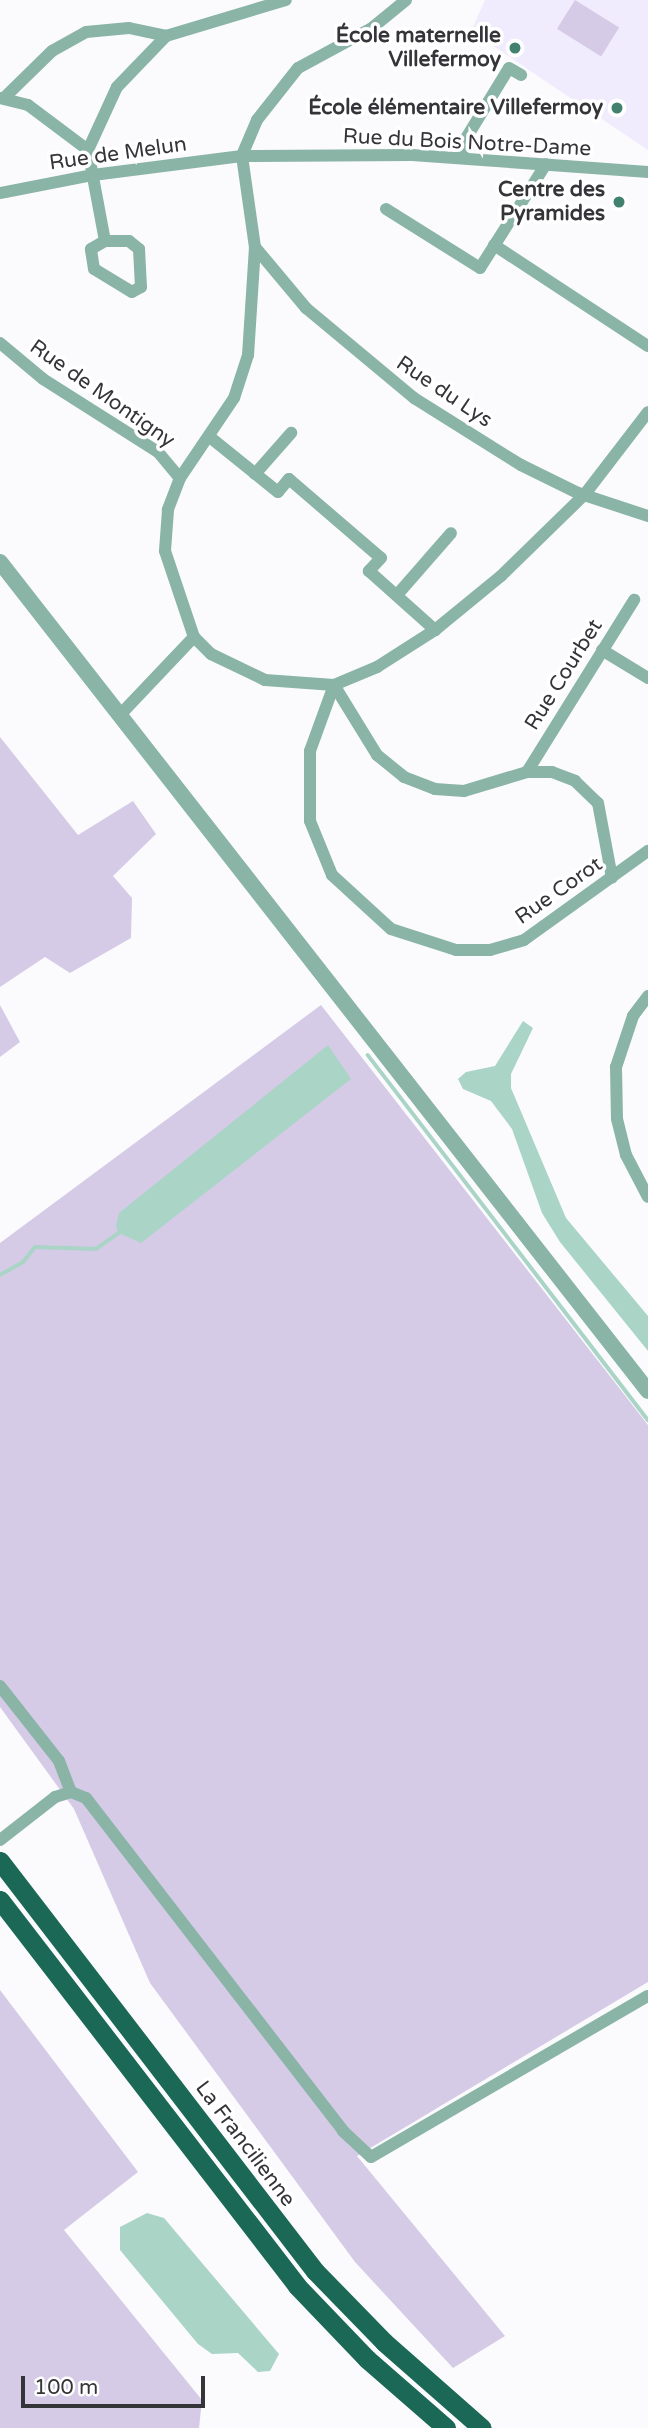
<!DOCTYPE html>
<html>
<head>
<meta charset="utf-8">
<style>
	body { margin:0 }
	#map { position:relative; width:648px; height:2428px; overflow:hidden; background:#fbfbfd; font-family:"Varela Round",sans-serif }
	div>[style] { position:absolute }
	.built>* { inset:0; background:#f1ebfe }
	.green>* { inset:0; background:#d5cbe7; transform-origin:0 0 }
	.water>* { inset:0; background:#aad4c6 }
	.stream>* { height:3.5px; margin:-1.75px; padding:0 1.75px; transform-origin:1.75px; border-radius:1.75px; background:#aad4c6 }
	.minor>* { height:12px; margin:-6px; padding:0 6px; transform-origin:6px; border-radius:6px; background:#8ab4a6 }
	.tertiary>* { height:16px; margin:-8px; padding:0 8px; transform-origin:8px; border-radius:8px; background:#8ab4a6 }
	.trunk>* { height:19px; margin:-9.5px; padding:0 9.5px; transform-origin:9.5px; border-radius:9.5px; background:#1a6855 }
	.dots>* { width:19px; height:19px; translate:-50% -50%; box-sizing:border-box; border:4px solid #fff; border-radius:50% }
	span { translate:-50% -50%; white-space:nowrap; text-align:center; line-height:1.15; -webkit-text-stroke:7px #fff; paint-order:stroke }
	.poi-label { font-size:21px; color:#353439; font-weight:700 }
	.right { translate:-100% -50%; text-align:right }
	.street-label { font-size:21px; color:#353439 }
	.scale { position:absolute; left:21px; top:2376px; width:184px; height:32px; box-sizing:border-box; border:4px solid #353439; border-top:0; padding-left:9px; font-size:21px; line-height:24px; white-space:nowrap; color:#353439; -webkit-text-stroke:5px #fff; paint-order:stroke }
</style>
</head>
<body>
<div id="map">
	<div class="built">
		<div style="clip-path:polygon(485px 0,648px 0,648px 150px,471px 31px)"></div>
	</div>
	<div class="green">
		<div style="left:575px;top:0;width:52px;height:34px;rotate:32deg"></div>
		<div style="clip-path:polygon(0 737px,78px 835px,133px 801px,156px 834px,113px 876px,132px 898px,131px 938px,70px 973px,45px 957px,0 987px)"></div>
		<div style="clip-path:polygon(0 1005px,20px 1042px,0 1057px)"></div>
		<div style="clip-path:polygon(321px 1005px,648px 1425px,648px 1982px,357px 2156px,505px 2336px,453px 2368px,355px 2262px,150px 1983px,74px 1809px,0 1707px,0 1243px)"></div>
		<div style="clip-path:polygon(0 1990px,138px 2172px,64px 2230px,202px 2400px,199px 2428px,0 2428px)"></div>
	</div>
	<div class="water">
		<div style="clip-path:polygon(523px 1021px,533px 1028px,511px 1074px,511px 1088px,566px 1218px,648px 1316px,648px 1351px,560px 1242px,542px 1213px,512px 1129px,491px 1101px,463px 1089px,458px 1079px,466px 1072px,495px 1066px)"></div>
		<div style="clip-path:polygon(328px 1045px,351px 1079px,141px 1243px,119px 1233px,116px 1227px,119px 1213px)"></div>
		<div style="clip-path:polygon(147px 2213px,164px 2218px,279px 2354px,270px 2371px,258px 2372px,238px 2353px,212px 2354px,198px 2344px,120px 2250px,120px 2227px)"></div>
	</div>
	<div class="stream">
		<div style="left:368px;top:1055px;width:460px;rotate:52.5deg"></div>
		<div style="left:0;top:1275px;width:26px;rotate:-29deg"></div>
		<div style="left:23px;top:1262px;width:19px;rotate:-51deg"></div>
		<div style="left:35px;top:1247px;width:61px;rotate:1.9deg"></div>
		<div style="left:96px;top:1249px;width:28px;rotate:-35deg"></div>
	</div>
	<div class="minor">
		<div style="left:406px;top:0;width:44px;rotate:140.5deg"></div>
		<div style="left:372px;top:28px;width:84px;rotate:151.6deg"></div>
		<div style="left:298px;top:68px;width:66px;rotate:128.3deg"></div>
		<div style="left:257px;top:120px;width:39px;rotate:113deg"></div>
		<div style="left:242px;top:156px;width:92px;rotate:81.9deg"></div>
		<div style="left:255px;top:247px;width:108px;rotate:93.7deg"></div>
		<div style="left:248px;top:355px;width:45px;rotate:108deg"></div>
		<div style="left:234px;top:398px;width:97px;rotate:124deg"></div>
		<div style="left:180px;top:478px;width:34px;rotate:111deg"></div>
		<div style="left:168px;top:510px;width:41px;rotate:94.2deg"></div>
		<div style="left:165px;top:551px;width:91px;rotate:71.4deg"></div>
		<div style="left:194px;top:637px;width:24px;rotate:45deg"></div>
		<div style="left:211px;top:654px;width:60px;rotate:25.7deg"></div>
		<div style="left:265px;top:680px;width:69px;rotate:4.1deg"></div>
		<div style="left:334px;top:685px;width:47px;rotate:-22.7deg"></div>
		<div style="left:377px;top:667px;width:69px;rotate:-32.5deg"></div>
		<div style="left:435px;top:630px;width:85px;rotate:-39.3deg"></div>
		<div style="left:501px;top:576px;width:117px;rotate:-44.3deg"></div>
		<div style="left:585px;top:494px;width:103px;rotate:-52.5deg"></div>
		<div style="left:0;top:98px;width:29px;rotate:14deg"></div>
		<div style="left:28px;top:105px;width:75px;rotate:36.9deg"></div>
		<div style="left:4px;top:98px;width:67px;rotate:-44.4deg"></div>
		<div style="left:52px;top:51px;width:39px;rotate:-29deg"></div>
		<div style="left:86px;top:32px;width:43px;rotate:-5.3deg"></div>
		<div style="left:129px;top:28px;width:38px;rotate:12deg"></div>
		<div style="left:166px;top:36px;width:125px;rotate:-16.7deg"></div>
		<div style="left:462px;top:157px;width:17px;rotate:-80deg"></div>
		<div style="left:465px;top:140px;width:84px;rotate:-58.6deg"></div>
		<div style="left:509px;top:68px;width:14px;rotate:30deg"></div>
		<div style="left:0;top:193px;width:95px;rotate:-11deg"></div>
		<div style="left:93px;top:175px;width:150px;rotate:-7.3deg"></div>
		<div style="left:242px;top:156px;width:170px;rotate:-0.3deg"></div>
		<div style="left:412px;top:155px;width:237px;rotate:4.1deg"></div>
		<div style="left:386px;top:209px;width:111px;rotate:32.1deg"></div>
		<div style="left:480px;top:268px;width:123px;rotate:-57.6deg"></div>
		<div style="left:105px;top:241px;width:93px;rotate:-100.6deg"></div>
		<div style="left:88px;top:150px;width:69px;rotate:-65.3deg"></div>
		<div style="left:117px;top:87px;width:71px;rotate:-46.1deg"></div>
		<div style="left:105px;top:241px;width:24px"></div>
		<div style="left:129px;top:241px;width:13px;rotate:39deg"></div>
		<div style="left:139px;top:249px;width:38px;rotate:87deg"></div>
		<div style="left:141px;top:287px;width:10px;rotate:151deg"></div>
		<div style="left:132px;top:292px;width:44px;rotate:-148.8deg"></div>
		<div style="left:94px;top:269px;width:20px;rotate:-99deg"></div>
		<div style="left:91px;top:249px;width:16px;rotate:-30deg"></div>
		<div style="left:494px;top:245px;width:184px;rotate:33.3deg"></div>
		<div style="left:255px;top:247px;width:80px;rotate:50.1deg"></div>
		<div style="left:306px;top:308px;width:141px;rotate:39.8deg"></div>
		<div style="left:414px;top:398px;width:126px;rotate:32.1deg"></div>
		<div style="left:521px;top:465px;width:64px;rotate:26.2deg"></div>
		<div style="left:578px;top:493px;width:74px;rotate:18.2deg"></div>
		<div style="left:0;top:343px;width:56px;rotate:39.9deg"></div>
		<div style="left:43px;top:379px;width:136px;rotate:32.4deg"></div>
		<div style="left:158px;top:452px;width:34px;rotate:50deg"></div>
		<div style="left:211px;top:438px;width:86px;rotate:38.9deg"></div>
		<div style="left:278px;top:492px;width:17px;rotate:-50deg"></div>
		<div style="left:289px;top:479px;width:121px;rotate:40.7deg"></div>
		<div style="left:381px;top:558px;width:18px;rotate:133deg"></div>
		<div style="left:369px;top:571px;width:89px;rotate:41.8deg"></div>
		<div style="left:255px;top:474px;width:55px;rotate:-48.7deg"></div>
		<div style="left:397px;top:595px;width:82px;rotate:-48.9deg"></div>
		<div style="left:602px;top:650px;width:54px;rotate:31.3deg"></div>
		<div style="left:334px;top:685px;width:70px;rotate:110deg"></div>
		<div style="left:310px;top:751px;width:70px;rotate:90deg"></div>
		<div style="left:310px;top:821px;width:58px;rotate:67.8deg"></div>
		<div style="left:332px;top:875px;width:80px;rotate:42.5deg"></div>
		<div style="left:391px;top:929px;width:68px;rotate:17.9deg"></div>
		<div style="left:456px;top:950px;width:34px"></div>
		<div style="left:490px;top:950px;width:35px;rotate:-16deg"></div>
		<div style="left:524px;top:940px;width:153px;rotate:-35.7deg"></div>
		<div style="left:334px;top:685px;width:82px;rotate:58.4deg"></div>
		<div style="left:377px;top:755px;width:35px;rotate:39deg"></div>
		<div style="left:404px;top:777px;width:33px;rotate:21deg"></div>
		<div style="left:435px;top:789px;width:29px;rotate:4deg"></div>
		<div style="left:464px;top:791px;width:66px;rotate:-16.8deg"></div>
		<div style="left:527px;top:772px;width:25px"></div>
		<div style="left:552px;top:772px;width:25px;rotate:21deg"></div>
		<div style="left:575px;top:781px;width:32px;rotate:44deg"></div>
		<div style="left:598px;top:803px;width:76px;rotate:79.4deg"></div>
		<div style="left:119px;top:716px;width:109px;rotate:-46.5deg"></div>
		<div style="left:527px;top:772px;width:203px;rotate:-58.1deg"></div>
		<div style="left:648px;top:996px;width:25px;rotate:127deg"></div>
		<div style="left:633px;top:1016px;width:54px;rotate:108.4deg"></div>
		<div style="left:616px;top:1067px;width:52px;rotate:88.9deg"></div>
		<div style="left:617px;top:1119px;width:37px;rotate:76deg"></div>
		<div style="left:626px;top:1155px;width:47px;rotate:62.4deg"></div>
		<div style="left:0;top:1686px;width:95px;rotate:51.8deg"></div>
		<div style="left:59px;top:1761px;width:33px;rotate:69deg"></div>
		<div style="left:0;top:1840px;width:70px;rotate:-38deg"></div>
		<div style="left:55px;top:1797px;width:17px;rotate:-17deg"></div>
		<div style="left:71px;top:1792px;width:16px;rotate:22deg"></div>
		<div style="left:86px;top:1798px;width:421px;rotate:52.3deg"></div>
		<div style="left:343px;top:2131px;width:38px;rotate:43deg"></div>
		<div style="left:371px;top:2157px;width:320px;rotate:-30.2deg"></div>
	</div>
	<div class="tertiary">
		<div style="left:0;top:562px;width:1052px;rotate:51.99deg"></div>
	</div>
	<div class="trunk">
		<div style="left:0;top:1861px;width:517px;rotate:52.47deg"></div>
		<div style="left:315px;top:2271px;width:99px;rotate:45.8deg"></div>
		<div style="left:384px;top:2342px;width:130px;rotate:41.3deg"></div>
		<div style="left:0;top:1900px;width:487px;rotate:52.4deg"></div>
		<div style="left:297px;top:2286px;width:101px;rotate:46.2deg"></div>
		<div style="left:367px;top:2359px;width:105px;rotate:41.1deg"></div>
	</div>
	<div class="dots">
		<div style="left:515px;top:48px;background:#41816e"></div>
		<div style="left:617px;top:108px;background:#41816e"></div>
		<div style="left:619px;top:202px;background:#41816e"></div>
	</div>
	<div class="poi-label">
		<span class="right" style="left:501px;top:48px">École maternelle<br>Villefermoy</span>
		<span class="right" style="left:603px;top:108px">École élémentaire Villefermoy</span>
		<span class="right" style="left:605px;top:202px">Centre des<br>Pyramides</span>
	</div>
	<div class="street-label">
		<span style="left:467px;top:143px;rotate:3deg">Rue du Bois Notre-Dame</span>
		<span style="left:118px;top:154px;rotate:-8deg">Rue de Melun</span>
		<span style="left:444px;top:392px;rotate:34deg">Rue du Lys</span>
		<span style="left:102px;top:394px;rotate:35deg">Rue de Montigny</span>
		<span style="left:564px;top:675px;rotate:-58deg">Rue Courbet</span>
		<span style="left:559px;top:891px;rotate:-35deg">Rue Corot</span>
		<span style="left:245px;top:2144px;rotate:53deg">La Francilienne</span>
	</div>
	<div class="scale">100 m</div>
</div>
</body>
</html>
